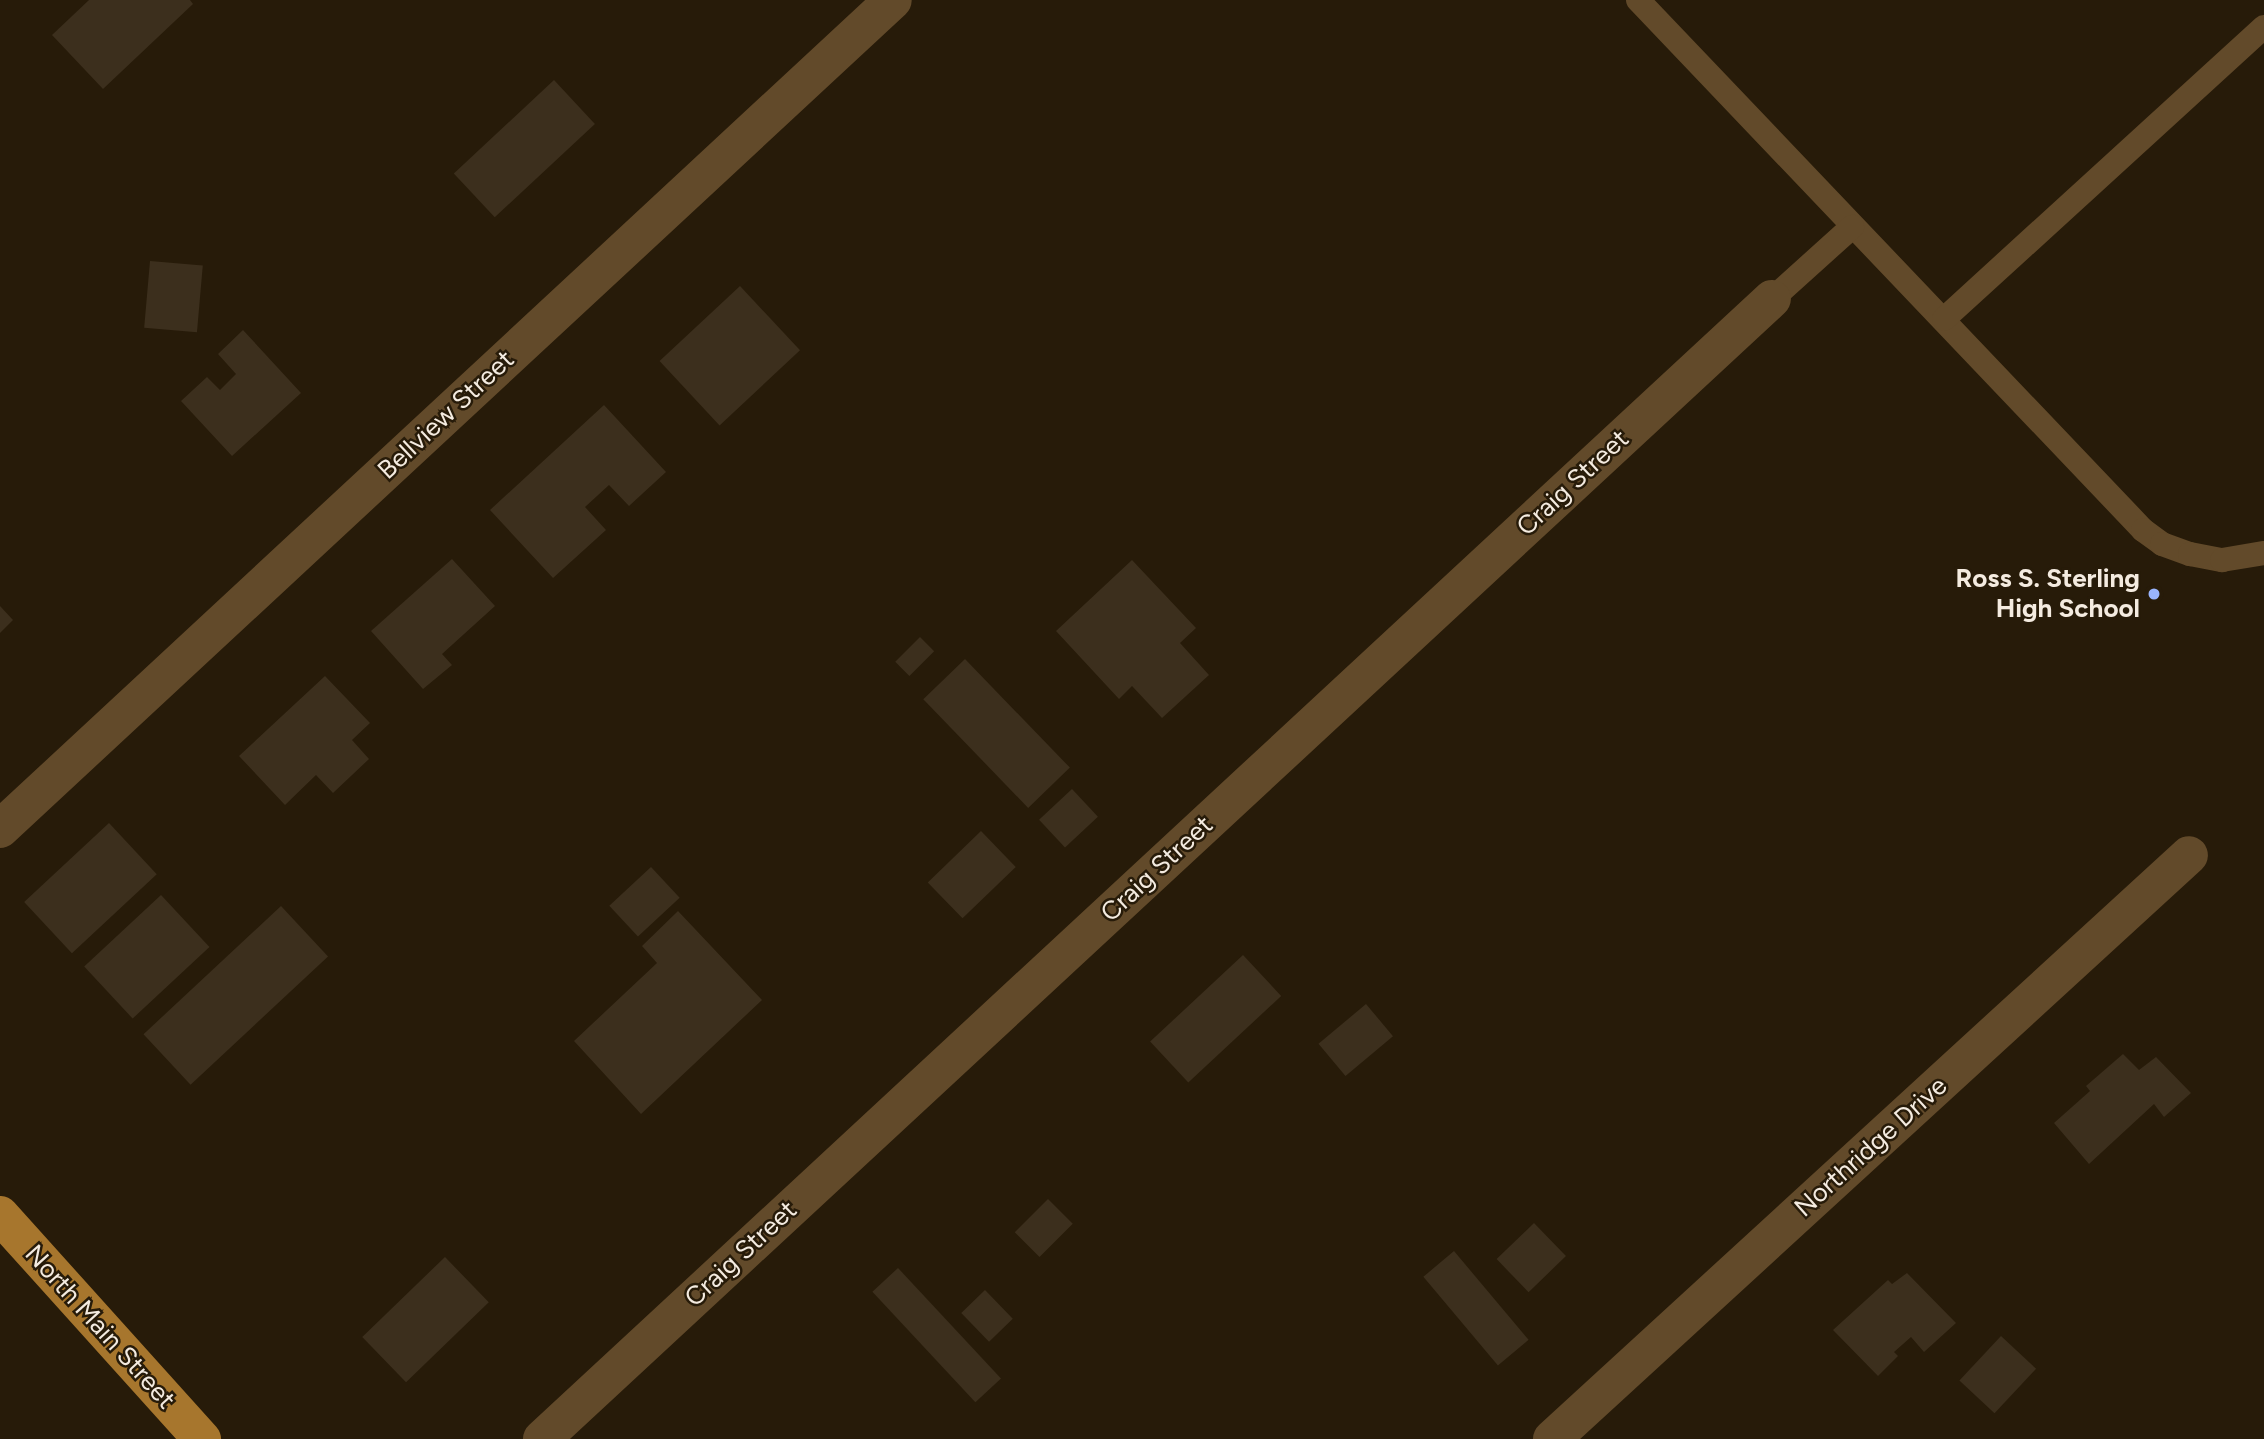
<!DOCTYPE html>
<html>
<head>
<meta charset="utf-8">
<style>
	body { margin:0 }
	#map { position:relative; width:2264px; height:1439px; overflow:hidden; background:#271b09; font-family:Figtree,sans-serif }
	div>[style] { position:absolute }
	.building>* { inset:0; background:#3c2f1d; transform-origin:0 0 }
	.lane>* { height:24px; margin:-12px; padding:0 12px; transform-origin:12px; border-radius:12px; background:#624a2a }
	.street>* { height:38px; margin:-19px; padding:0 19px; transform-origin:19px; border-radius:19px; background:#624a2a }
	.primary>* { height:38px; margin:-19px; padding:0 19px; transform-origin:19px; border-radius:19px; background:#a7762d }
	.dots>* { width:19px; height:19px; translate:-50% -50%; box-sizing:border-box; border:4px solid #271b09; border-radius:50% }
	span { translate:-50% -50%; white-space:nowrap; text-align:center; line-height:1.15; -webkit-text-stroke:5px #271b09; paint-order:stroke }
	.street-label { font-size:26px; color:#f4ebe0 }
	.poi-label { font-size:26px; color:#f4ebe0; font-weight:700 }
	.right { translate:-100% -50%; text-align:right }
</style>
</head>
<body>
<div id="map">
	<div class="building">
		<div style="clip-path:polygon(89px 0,190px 0,193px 4px,103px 89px,52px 35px)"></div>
		<div style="left:554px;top:80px;width:60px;height:137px;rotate:47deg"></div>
		<div style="left:150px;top:261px;width:53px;height:67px;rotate:5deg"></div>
		<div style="left:740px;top:286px;width:88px;height:110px;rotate:47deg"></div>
		<div style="clip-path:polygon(243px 330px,301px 393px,232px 456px,181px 401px,207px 377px,220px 390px,236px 374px,218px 354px)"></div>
		<div style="clip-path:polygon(604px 405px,666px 472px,629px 506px,609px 485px,585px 507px,606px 530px,553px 578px,490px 510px)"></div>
		<div style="clip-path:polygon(452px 559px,495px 606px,442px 654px,452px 665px,423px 689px,371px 631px)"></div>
		<div style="clip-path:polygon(1132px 560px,1196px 628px,1180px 643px,1209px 675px,1162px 718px,1132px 686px,1119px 699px,1056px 631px)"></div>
		<div style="clip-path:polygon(0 606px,13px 620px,0 633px)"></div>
		<div style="left:920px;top:637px;width:20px;height:35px;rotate:45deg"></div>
		<div style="left:965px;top:659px;width:151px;height:58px;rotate:46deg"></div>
		<div style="clip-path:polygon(325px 676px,370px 723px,352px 740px,369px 759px,333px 793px,316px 775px,285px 805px,239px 756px)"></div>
		<div style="left:1072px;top:789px;width:38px;height:45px;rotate:47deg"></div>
		<div style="left:109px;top:823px;width:70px;height:116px;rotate:47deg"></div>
		<div style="left:981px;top:831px;width:50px;height:74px;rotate:46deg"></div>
		<div style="left:651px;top:867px;width:42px;height:57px;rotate:47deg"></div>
		<div style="left:161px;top:895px;width:71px;height:105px;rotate:47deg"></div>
		<div style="left:281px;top:906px;width:69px;height:188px;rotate:47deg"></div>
		<div style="clip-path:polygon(678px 911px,762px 1000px,641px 1114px,574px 1041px,657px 963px,642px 946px)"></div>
		<div style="left:1243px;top:955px;width:56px;height:127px;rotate:47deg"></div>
		<div style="left:1366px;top:1004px;width:42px;height:62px;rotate:50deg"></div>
		<div style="clip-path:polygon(2123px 1054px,2139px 1070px,2156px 1057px,2191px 1093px,2164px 1117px,2154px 1104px,2089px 1164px,2054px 1123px,2090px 1091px,2086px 1086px)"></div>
		<div style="left:1048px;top:1199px;width:35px;height:47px;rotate:45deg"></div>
		<div style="left:1534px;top:1223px;width:46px;height:52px;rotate:46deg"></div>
		<div style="left:1454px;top:1251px;width:116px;height:40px;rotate:50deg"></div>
		<div style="left:445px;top:1257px;width:63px;height:115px;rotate:46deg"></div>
		<div style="left:898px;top:1268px;width:151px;height:35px;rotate:47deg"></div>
		<div style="clip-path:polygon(1907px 1273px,1956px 1323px,1924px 1352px,1911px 1337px,1894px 1352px,1898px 1356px,1878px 1376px,1833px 1330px,1888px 1280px,1892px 1284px)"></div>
		<div style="left:985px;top:1290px;width:40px;height:33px;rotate:46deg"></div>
		<div style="left:2001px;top:1336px;width:48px;height:61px;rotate:43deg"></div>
	</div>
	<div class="lane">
		<div style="left:1638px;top:0;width:732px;rotate:46.38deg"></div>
		<div style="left:2143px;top:530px;width:24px;rotate:36deg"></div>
		<div style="left:2162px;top:544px;width:30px;rotate:20deg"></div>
		<div style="left:2190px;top:554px;width:33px;rotate:11deg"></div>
		<div style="left:2222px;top:560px;width:43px;rotate:-9.5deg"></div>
		<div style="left:1772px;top:299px;width:108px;rotate:-42deg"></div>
		<div style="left:1944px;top:319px;width:433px;rotate:-42.4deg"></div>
	</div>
	<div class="street">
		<div style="left:0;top:829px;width:1218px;rotate:-42.87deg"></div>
		<div style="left:542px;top:1439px;width:1677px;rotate:-42.83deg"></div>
		<div style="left:1552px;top:1439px;width:864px;rotate:-42.51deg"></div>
	</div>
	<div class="primary">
		<div style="left:0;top:1215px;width:302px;rotate:48deg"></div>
	</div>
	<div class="dots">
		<div style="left:2154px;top:594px;background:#9ab5fd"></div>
	</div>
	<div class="street-label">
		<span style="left:446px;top:415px;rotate:-43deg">Bellview Street</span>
		<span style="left:1573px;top:483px;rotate:-43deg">Craig Street</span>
		<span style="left:1157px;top:869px;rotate:-43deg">Craig Street</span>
		<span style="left:1871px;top:1147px;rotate:-42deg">Northridge Drive</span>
		<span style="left:741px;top:1254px;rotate:-43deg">Craig Street</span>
		<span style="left:100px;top:1327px;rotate:48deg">North Main Street</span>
	</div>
	<div class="poi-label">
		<span class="right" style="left:2140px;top:594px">Ross S. Sterling<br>High School</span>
	</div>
</div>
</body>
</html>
